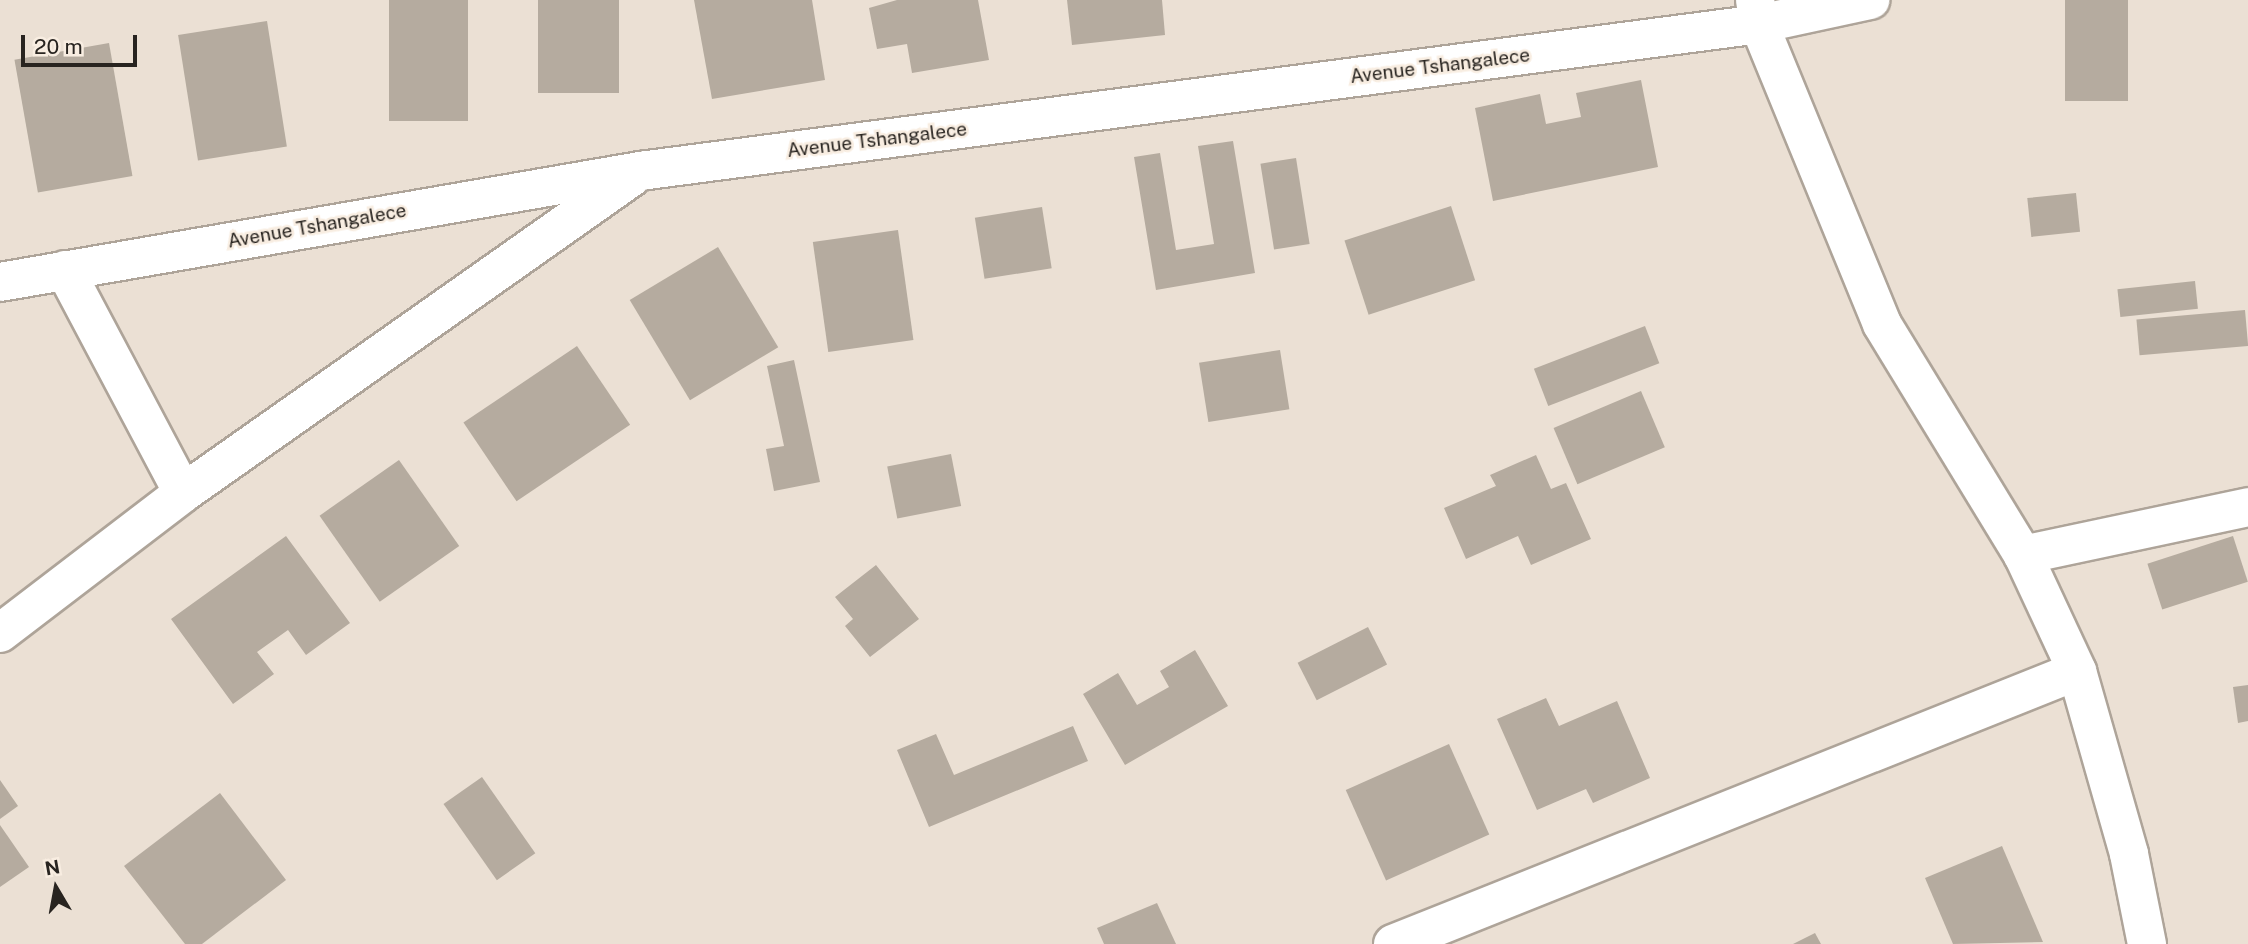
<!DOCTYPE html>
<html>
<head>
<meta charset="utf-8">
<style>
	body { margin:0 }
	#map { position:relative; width:2248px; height:944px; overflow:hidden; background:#ebe0d4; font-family:"Public Sans",sans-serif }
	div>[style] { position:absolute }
	.building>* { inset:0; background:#b5ab9f; transform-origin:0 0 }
	.roads { filter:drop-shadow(2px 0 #aea499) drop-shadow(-2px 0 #aea499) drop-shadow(0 2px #aea499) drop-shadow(0 -2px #aea499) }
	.minor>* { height:38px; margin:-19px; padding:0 19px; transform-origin:19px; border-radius:19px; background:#fff }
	span { translate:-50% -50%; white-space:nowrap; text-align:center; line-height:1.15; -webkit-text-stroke:5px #f8ede1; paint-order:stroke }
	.street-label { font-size:19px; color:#282420 }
	.north { position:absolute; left:21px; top:853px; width:70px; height:70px; -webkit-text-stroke:5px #f8ede1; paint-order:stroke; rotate:350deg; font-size:19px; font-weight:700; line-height:28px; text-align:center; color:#282420 }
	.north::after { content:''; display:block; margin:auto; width:24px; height:32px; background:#282420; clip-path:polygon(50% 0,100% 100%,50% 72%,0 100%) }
	.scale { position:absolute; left:21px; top:35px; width:116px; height:32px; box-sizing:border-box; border:4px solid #282420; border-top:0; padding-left:9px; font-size:21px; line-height:24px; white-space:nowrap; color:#282420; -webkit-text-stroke:5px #f8ede1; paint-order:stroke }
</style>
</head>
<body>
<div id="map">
	<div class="building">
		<div style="left:389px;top:0;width:79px;height:121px"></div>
		<div style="left:538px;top:0;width:81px;height:93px"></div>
		<div style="clip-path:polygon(694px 0,812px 0,825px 80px,712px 99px)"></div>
		<div style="clip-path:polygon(897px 0,978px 0,989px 60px,912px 73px,907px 44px,877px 49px,869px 8px)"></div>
		<div style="clip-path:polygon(1067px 0,1162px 0,1165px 35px,1072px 45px)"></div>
		<div style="left:2065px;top:0;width:63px;height:101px"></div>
		<div style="left:267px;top:21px;width:127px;height:90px;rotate:81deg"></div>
		<div style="left:109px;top:43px;width:135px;height:96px;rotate:80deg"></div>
		<div style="clip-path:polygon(1641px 80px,1658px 167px,1493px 201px,1475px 108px,1540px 94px,1546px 124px,1581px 117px,1576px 93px)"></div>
		<div style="clip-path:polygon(1233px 141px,1255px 273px,1156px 290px,1134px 157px,1160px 153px,1176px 250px,1214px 244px,1198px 146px)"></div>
		<div style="left:1296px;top:158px;width:87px;height:36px;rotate:81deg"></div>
		<div style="left:2076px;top:193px;width:39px;height:49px;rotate:84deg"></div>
		<div style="left:1451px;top:206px;width:78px;height:112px;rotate:72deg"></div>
		<div style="left:1042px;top:207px;width:62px;height:68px;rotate:81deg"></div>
		<div style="left:898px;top:230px;width:111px;height:86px;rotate:82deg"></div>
		<div style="left:718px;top:247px;width:117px;height:103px;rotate:59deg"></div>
		<div style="left:2195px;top:281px;width:28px;height:78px;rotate:84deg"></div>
		<div style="left:2245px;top:310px;width:36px;height:109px;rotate:85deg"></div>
		<div style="left:1645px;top:326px;width:40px;height:119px;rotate:69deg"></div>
		<div style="left:577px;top:346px;width:95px;height:137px;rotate:56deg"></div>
		<div style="left:1280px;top:350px;width:60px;height:82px;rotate:81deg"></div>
		<div style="clip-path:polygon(794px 360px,820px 482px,774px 491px,766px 449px,784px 446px,767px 366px)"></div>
		<div style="left:1641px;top:391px;width:61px;height:95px;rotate:67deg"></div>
		<div style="left:951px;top:454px;width:53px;height:65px;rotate:79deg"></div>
		<div style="clip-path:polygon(1536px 455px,1551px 489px,1566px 483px,1591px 539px,1531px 565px,1518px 536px,1466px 559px,1444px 508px,1496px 486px,1490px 475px)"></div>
		<div style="left:399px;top:460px;width:105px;height:97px;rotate:55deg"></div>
		<div style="clip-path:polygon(286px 536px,350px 623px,306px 655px,288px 630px,257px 652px,274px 674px,233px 704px,171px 619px)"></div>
		<div style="left:2233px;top:536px;width:48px;height:90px;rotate:72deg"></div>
		<div style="clip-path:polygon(876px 565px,919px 619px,870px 657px,845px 626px,853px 619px,835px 597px)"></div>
		<div style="left:1368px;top:627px;width:42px;height:79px;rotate:63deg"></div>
		<div style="clip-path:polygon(1195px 650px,1228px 706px,1125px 765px,1083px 694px,1118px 673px,1137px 705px,1169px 687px,1160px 671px)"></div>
		<div style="clip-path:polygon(2248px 685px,2248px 721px,2238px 723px,2233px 687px)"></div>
		<div style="clip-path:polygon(1546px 698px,1559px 726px,1617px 701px,1650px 778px,1593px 803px,1586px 789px,1537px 810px,1497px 719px)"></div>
		<div style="clip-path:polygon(1073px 726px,1088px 761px,929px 827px,897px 750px,936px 734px,954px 775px)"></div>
		<div style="left:1449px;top:744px;width:99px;height:113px;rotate:66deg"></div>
		<div style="left:482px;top:777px;width:93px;height:47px;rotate:55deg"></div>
		<div style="clip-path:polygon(0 780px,18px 806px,0 819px)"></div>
		<div style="clip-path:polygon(220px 793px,286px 880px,202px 944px,185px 944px,124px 866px)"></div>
		<div style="clip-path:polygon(0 825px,29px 867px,0 887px)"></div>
		<div style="clip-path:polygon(2002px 846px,2043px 942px,1953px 944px,1925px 878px)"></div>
		<div style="clip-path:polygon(1157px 903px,1176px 944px,1104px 944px,1097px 928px)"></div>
		<div style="clip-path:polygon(1815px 933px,1821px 944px,1793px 944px)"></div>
	</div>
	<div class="roads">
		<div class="minor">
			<div style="left:1755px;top:0;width:24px;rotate:81deg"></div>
			<div style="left:1759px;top:24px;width:324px;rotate:67.7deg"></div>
			<div style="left:1882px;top:324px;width:271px;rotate:58.6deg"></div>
			<div style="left:2023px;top:555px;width:128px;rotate:65deg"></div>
			<div style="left:2077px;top:671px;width:190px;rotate:74.1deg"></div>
			<div style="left:2129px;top:854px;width:92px;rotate:78.7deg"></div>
			<div style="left:65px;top:270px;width:252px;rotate:62.1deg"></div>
			<div style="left:0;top:282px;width:650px;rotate:-9.84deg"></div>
			<div style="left:640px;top:171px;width:1129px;rotate:-7.48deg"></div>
			<div style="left:1759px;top:24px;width:114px;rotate:-12.2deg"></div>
			<div style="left:2023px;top:555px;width:230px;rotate:-12deg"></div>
			<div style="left:0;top:633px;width:230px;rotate:-37.4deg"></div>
			<div style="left:183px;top:493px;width:550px;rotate:-35.16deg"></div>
			<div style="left:1393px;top:944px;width:736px;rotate:-21.76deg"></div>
		</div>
	</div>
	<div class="street-label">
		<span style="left:1440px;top:66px;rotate:-7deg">Avenue Tshangalece</span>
		<span style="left:877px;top:140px;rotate:-7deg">Avenue Tshangalece</span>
		<span style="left:317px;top:226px;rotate:-10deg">Avenue Tshangalece</span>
	</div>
	<div class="north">N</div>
	<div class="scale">20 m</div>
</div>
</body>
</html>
